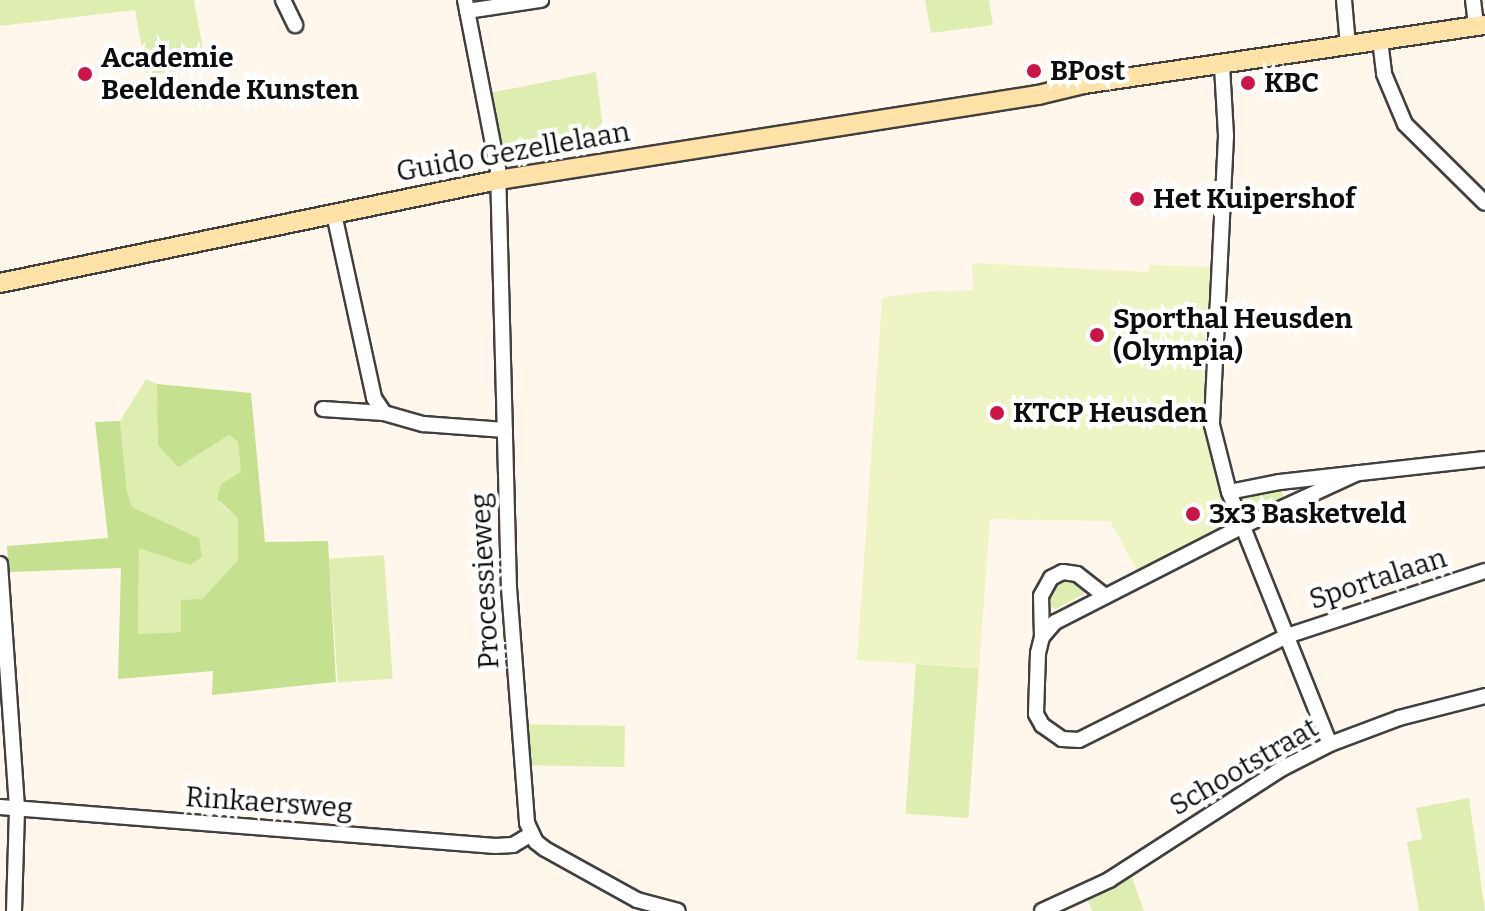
<!DOCTYPE html>
<html>
<head>
<meta charset="utf-8">
<style>
	body { margin:0 }
	#map { position:relative; width:1485px; height:911px; overflow:hidden; background:#fff7ec; font-family:Bitter,serif }
	div>[style] { position:absolute }
	.green>* { inset:0; background:#deeeb1; transform-origin:0 0 }
	.forest>* { inset:0; background:#c5e08f }
	.pitch>* { inset:0; background:#eef4c4 }
	.roads { filter:drop-shadow(2px 0 #404040) drop-shadow(-2px 0 #404040) drop-shadow(0 2px #404040) drop-shadow(0 -2px #404040) }
	.street>* { height:14px; margin:-7px; padding:0 7px; transform-origin:7px; border-radius:7px; background:#fff }
	.secondary>* { height:18px; margin:-9px; padding:0 9px; transform-origin:9px; border-radius:9px; background:#ffe2a7 }
	.dots>* { width:22px; height:22px; translate:-50% -50%; box-sizing:border-box; border:4px solid #fff; border-radius:50% }
	span { translate:-50% -50%; white-space:nowrap; text-align:center; line-height:1.15; -webkit-text-stroke:8px #fff; paint-order:stroke }
	.poi-label { font-size:28px; color:#0d0d0d; font-weight:700 }
	.left { translate:0 -50%; text-align:left }
	.street-label { font-size:28px; color:#0d0d0d }
</style>
</head>
<body>
<div id="map">
	<div class="green">
		<div style="clip-path:polygon(0 0,194px 0,206px 66px,147px 76px,135px 10px,0 26px)"></div>
		<div style="clip-path:polygon(925px 0,989px 0,993px 25px,931px 33px)"></div>
		<div style="clip-path:polygon(596px 72px,605px 145px,510px 161px,504px 153px,490px 93px)"></div>
		<div style="clip-path:polygon(146px 379px,157px 384px,159px 445px,178px 466px,229px 435px,238px 442px,242px 472px,222px 484px,221px 504px,238px 518px,238px 560px,202px 599px,181px 632px,138px 634px,139px 547px,199px 538px,132px 507px,127px 492px,120px 421px)"></div>
		<div style="clip-path:polygon(1281px 488px,1284px 499px,1255px 514px,1245px 508px,1246px 495px)"></div>
		<div style="left:384px;top:555px;width:124px;height:55px;rotate:86deg"></div>
		<div style="clip-path:polygon(1072px 579px,1082px 585px,1084px 594px,1056px 609px,1047px 605px,1051px 587px)"></div>
		<div style="left:916px;top:664px;width:63px;height:150px;rotate:4deg"></div>
		<div style="left:625px;top:726px;width:41px;height:100px;rotate:91deg"></div>
		<div style="clip-path:polygon(1469px 798px,1485px 911px,1419px 911px,1407px 842px,1422px 839px,1416px 808px)"></div>
		<div style="clip-path:polygon(1131px 875px,1144px 911px,1092px 911px,1088px 900px)"></div>
	</div>
	<div class="forest">
		<div style="clip-path:polygon(157px 384px,251px 393px,265px 542px,328px 541px,336px 682px,212px 695px,213px 671px,118px 679px,121px 568px,9px 572px,7px 546px,108px 538px,95px 422px,120px 421px,127px 492px,132px 507px,199px 538px,202px 557px,190px 565px,139px 548px,138px 634px,181px 632px,181px 600px,202px 599px,238px 560px,238px 518px,217px 499px,221px 484px,241px 472px,238px 442px,229px 435px,178px 467px,158px 445px)"></div>
	</div>
	<div class="pitch">
		<div style="clip-path:polygon(972px 263px,1149px 272px,1150px 265px,1213px 267px,1207px 407px,1229px 519px,1219px 532px,1138px 572px,1110px 521px,990px 519px,979px 668px,857px 660px,882px 298px,920px 292px,973px 290px)"></div>
	</div>
	<div class="roads">
		<div class="street">
			<div style="left:283px;top:0;width:28px;rotate:64deg"></div>
			<div style="left:465px;top:0;width:172px;rotate:79deg"></div>
			<div style="left:498px;top:169px;width:419px;rotate:88.5deg"></div>
			<div style="left:509px;top:588px;width:236px;rotate:85.6deg"></div>
			<div style="left:527px;top:823px;width:21px;rotate:65deg"></div>
			<div style="left:536px;top:842px;width:11px;rotate:38deg"></div>
			<div style="left:545px;top:849px;width:105px;rotate:29deg"></div>
			<div style="left:637px;top:900px;width:42px;rotate:15deg"></div>
			<div style="left:1344px;top:0;width:46px;rotate:85deg"></div>
			<div style="left:1473px;top:0;width:26px;rotate:83deg"></div>
			<div style="left:467px;top:11px;width:75px;rotate:-8.5deg"></div>
			<div style="left:1380px;top:40px;width:34px;rotate:83deg"></div>
			<div style="left:1384px;top:74px;width:54px;rotate:67.2deg"></div>
			<div style="left:1405px;top:124px;width:112px;rotate:44.6deg"></div>
			<div style="left:1222px;top:66px;width:70px;rotate:86.7deg"></div>
			<div style="left:1226px;top:136px;width:289px;rotate:92.8deg"></div>
			<div style="left:1212px;top:425px;width:69px;rotate:75.8deg"></div>
			<div style="left:1229px;top:492px;width:271px;rotate:68.2deg"></div>
			<div style="left:334px;top:214px;width:188px;rotate:77.7deg"></div>
			<div style="left:374px;top:398px;width:18px;rotate:56deg"></div>
			<div style="left:384px;top:413px;width:41px;rotate:15.8deg"></div>
			<div style="left:423px;top:424px;width:82px;rotate:4.2deg"></div>
			<div style="left:323px;top:409px;width:61px;rotate:3.8deg"></div>
			<div style="left:1358px;top:473px;width:127px;rotate:155.3deg"></div>
			<div style="left:1243px;top:526px;width:211px;rotate:152.9deg"></div>
			<div style="left:1055px;top:622px;width:20px;rotate:131deg"></div>
			<div style="left:1042px;top:637px;width:16px;rotate:104deg"></div>
			<div style="left:1038px;top:653px;width:61px;rotate:91.9deg"></div>
			<div style="left:1036px;top:714px;width:13px;rotate:61deg"></div>
			<div style="left:1042px;top:725px;width:24px;rotate:35deg"></div>
			<div style="left:1062px;top:739px;width:17px;rotate:3deg"></div>
			<div style="left:1079px;top:740px;width:233px;rotate:-26.6deg"></div>
			<div style="left:1287px;top:636px;width:208px;rotate:-18.2deg"></div>
			<div style="left:1229px;top:492px;width:52px;rotate:-11.1deg"></div>
			<div style="left:1280px;top:482px;width:206px;rotate:-6.4deg"></div>
			<div style="left:0;top:564px;width:247px;rotate:86deg"></div>
			<div style="left:17px;top:810px;width:101px;rotate:91.7deg"></div>
			<div style="left:1042px;top:637px;width:41px;rotate:-91.4deg"></div>
			<div style="left:1041px;top:596px;width:21px;rotate:-61deg"></div>
			<div style="left:1051px;top:578px;width:13px;rotate:-27deg"></div>
			<div style="left:1063px;top:572px;width:14px;rotate:8deg"></div>
			<div style="left:1077px;top:574px;width:36px;rotate:38deg"></div>
			<div style="left:0;top:807px;width:497px;rotate:4.5deg"></div>
			<div style="left:495px;top:846px;width:18px;rotate:-3deg"></div>
			<div style="left:513px;top:845px;width:21px;rotate:-31deg"></div>
			<div style="left:1042px;top:911px;width:74px;rotate:-24.8deg"></div>
			<div style="left:1109px;top:880px;width:205px;rotate:-32.8deg"></div>
			<div style="left:1281px;top:769px;width:55px;rotate:-27deg"></div>
			<div style="left:1330px;top:744px;width:74px;rotate:-20.6deg"></div>
			<div style="left:1399px;top:718px;width:89px;rotate:-14.3deg"></div>
		</div>
		<div class="secondary">
			<div style="left:0;top:283px;width:509px;rotate:-11.69deg"></div>
			<div style="left:498px;top:180px;width:547px;rotate:-8.95deg"></div>
			<div style="left:1038px;top:95px;width:47px;rotate:-13.4deg"></div>
			<div style="left:1084px;top:84px;width:405px;rotate:-8.4deg"></div>
		</div>
	</div>
	<div class="dots">
		<div style="left:1034px;top:71px;background:#cc1546"></div>
		<div style="left:85px;top:74px;background:#cc1546"></div>
		<div style="left:1248px;top:83px;background:#cc1546"></div>
		<div style="left:1137px;top:199px;background:#cc1546"></div>
		<div style="left:1097px;top:335px;background:#cc1546"></div>
		<div style="left:997px;top:413px;background:#cc1546"></div>
		<div style="left:1193px;top:514px;background:#cc1546"></div>
	</div>
	<div class="poi-label">
		<span class="left" style="left:101px;top:74px">Academie<br>Beeldende Kunsten</span>
		<span class="left" style="left:1050px;top:71px">BPost</span>
		<span class="left" style="left:1264px;top:83px">KBC</span>
		<span class="left" style="left:1153px;top:199px">Het Kuipershof</span>
		<span class="left" style="left:1113px;top:335px">Sporthal Heusden<br>(Olympia)</span>
		<span class="left" style="left:1013px;top:413px">KTCP Heusden</span>
		<span class="left" style="left:1209px;top:514px">3x3 Basketveld</span>
	</div>
	<div class="street-label">
		<span style="left:513px;top:152px;rotate:-10deg">Guido Gezellelaan</span>
		<span style="left:1378px;top:579px;rotate:-18deg">Sportalaan</span>
		<span style="left:485px;top:581px;rotate:-93deg">Processieweg</span>
		<span style="left:1244px;top:767px;rotate:-30deg">Schootstraat</span>
		<span style="left:269px;top:803px;rotate:4deg">Rinkaersweg</span>
	</div>
</div>
</body>
</html>
